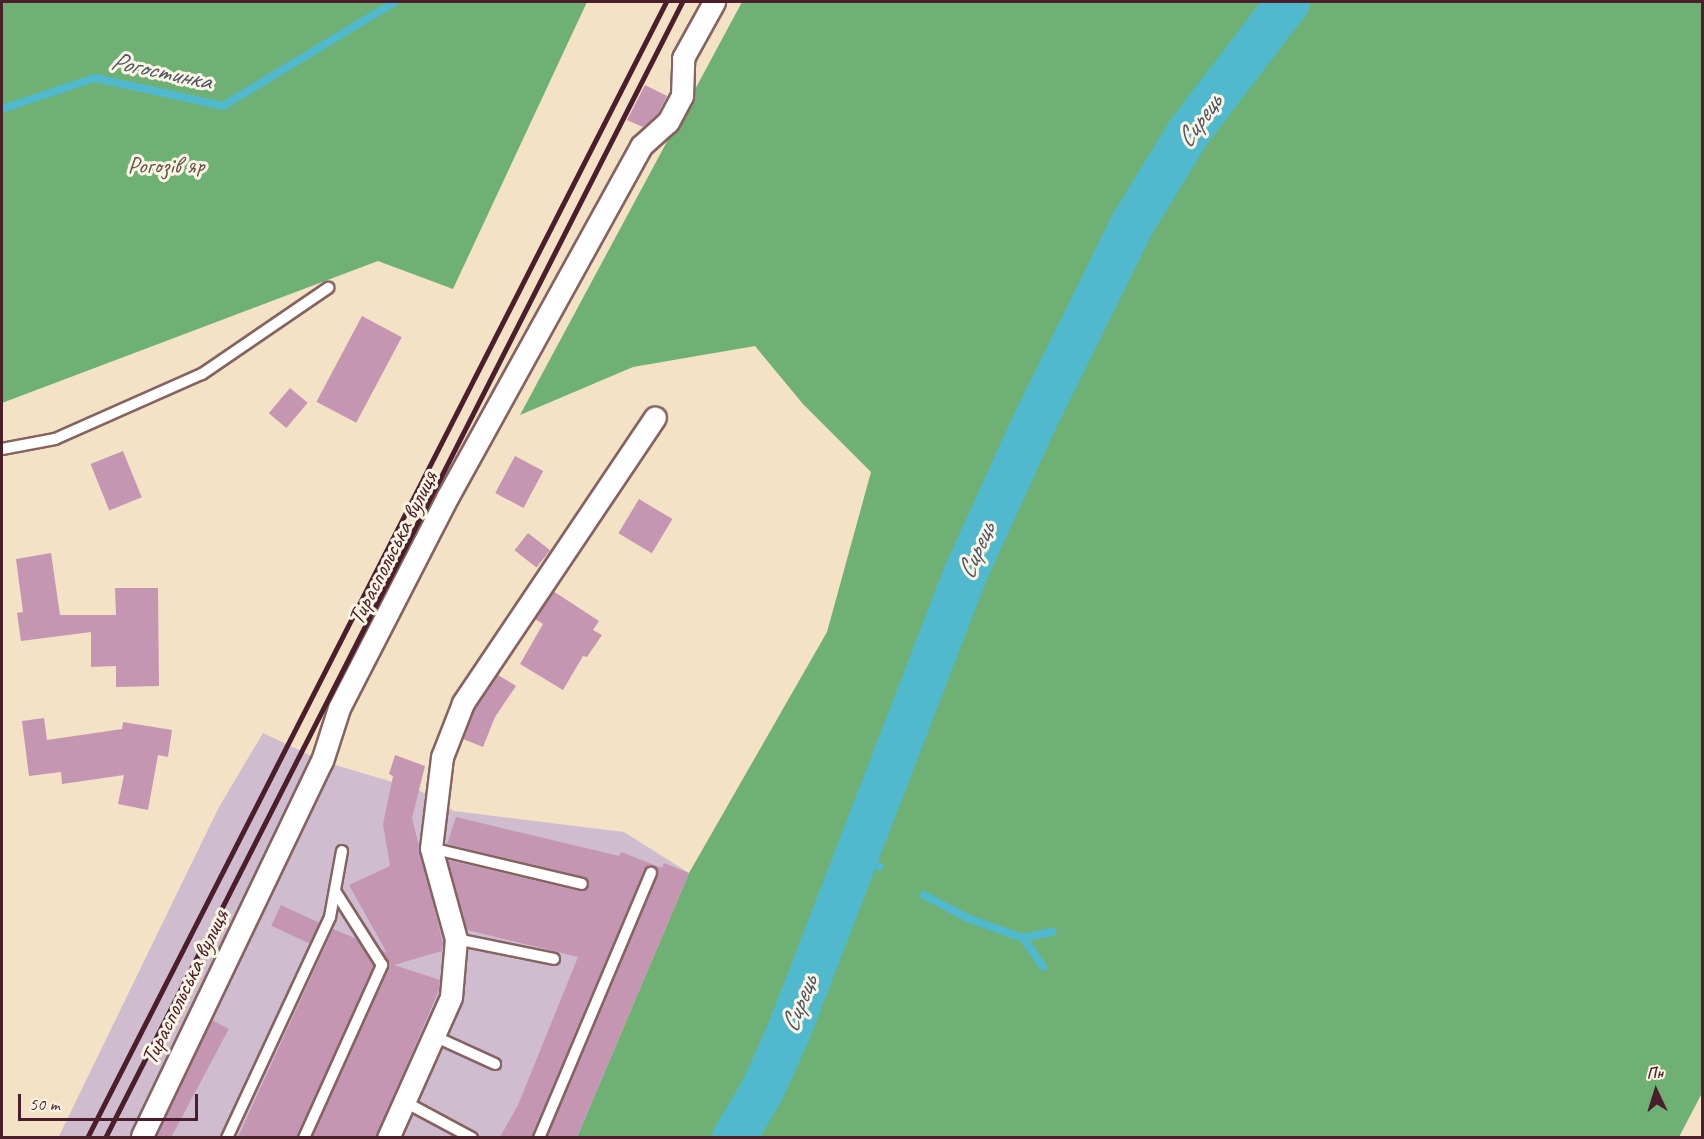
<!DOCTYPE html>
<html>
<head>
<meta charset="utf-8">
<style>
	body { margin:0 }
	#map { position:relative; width:1704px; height:1139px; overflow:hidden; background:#f4e2c6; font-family:Caveat,sans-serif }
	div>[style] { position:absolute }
	.industrial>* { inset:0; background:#cfbdcf }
	.forest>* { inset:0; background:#6fb174 }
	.stream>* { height:8px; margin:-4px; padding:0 4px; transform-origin:4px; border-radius:4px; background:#50b9cd }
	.river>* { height:44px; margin:-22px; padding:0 22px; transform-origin:22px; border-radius:22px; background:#50b9cd }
	.building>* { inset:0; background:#c496b2; transform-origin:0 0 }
	.roads { filter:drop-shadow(2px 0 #866361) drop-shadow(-2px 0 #866361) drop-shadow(0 2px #866361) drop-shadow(0 -2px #866361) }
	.service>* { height:10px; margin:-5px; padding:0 5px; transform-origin:5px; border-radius:5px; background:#fff }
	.minor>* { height:21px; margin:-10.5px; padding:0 10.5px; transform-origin:10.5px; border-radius:10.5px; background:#fff }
	.rail>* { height:4.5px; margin:-2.25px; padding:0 2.25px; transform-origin:2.25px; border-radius:2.25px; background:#4a1f2b }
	span { translate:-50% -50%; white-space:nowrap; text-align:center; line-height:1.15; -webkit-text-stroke:6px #fcf5e5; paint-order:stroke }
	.park-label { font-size:24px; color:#5d5447 }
	.street-label { font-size:24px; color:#4a1f2b }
	.water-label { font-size:26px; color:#4c5564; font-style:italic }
	.frame { position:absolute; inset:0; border:3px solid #4a1f2b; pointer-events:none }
	.north { position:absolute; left:1626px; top:1061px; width:60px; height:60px; -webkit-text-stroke:4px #fcf5e5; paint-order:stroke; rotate:356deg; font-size:16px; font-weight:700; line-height:24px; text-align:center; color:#4a1f2b }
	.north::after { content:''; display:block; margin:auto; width:21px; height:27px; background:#4a1f2b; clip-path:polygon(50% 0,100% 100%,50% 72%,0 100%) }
	.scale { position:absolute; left:18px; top:1094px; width:180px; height:27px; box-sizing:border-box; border:3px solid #4a1f2b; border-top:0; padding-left:8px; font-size:18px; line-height:21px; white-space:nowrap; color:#4a1f2b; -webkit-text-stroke:4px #fcf5e5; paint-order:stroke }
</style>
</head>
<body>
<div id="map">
	<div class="industrial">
		<div style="clip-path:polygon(263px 733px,322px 761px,419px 790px,454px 811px,624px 832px,689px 873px,577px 1137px,58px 1138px,219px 807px)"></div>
	</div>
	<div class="forest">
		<div style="clip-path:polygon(2px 2px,587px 2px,453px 289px,378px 261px,2px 403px)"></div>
		<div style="clip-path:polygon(742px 2px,1702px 2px,1702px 1093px,1679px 1137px,577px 1137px,689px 873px,827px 632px,871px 472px,803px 404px,755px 346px,633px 367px,520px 415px)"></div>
	</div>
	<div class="stream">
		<div style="left:2px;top:109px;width:98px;rotate:-18.4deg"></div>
		<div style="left:95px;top:78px;width:131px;rotate:12.3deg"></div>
		<div style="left:223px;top:106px;width:201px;rotate:-31.2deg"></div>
		<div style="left:856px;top:853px;width:27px;rotate:31deg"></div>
		<div style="left:924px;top:895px;width:49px;rotate:28.1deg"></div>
		<div style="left:967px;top:918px;width:59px;rotate:19.7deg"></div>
		<div style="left:1023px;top:938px;width:30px;rotate:-12deg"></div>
		<div style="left:1023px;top:938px;width:35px;rotate:55deg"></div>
	</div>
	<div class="river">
		<div style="left:734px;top:1138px;width:57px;rotate:-59.4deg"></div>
		<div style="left:763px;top:1089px;width:64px;rotate:-65.9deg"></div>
		<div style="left:789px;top:1031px;width:484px;rotate:-68.9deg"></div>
		<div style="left:963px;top:579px;width:171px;rotate:-65.5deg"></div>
		<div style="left:1034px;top:423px;width:223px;rotate:-63.7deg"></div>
		<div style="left:1133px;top:223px;width:105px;rotate:-58.6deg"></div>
		<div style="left:1188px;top:133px;width:165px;rotate:-52.6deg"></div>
	</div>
	<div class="building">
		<div style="clip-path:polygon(645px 85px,667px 96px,658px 114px,643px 127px,627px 120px)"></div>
		<div style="left:362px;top:316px;width:45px;height:97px;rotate:28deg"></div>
		<div style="left:290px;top:388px;width:23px;height:33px;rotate:40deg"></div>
		<div style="left:123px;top:451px;width:50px;height:35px;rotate:68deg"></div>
		<div style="left:515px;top:456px;width:32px;height:42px;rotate:28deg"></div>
		<div style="left:639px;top:499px;width:39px;height:40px;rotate:31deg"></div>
		<div style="left:528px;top:533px;width:28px;height:22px;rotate:38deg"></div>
		<div style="clip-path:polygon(51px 553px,60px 615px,116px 615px,115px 588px,158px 588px,159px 686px,116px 687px,116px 666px,91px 667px,91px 632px,21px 641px,17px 613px,23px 612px,16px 559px)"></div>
		<div style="clip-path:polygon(553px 591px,599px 621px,593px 630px,602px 635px,587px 657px,583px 656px,563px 690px,520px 664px,543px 624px,535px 619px)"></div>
		<div style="clip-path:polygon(498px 675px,516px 686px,495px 717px,483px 747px,463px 739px,473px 712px)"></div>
		<div style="clip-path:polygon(44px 718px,47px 740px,122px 729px,123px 722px,172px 730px,168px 757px,158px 755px,148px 810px,118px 804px,124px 775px,62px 784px,61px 772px,29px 776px,22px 721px)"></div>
		<div style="clip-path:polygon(395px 755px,425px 766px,412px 818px,443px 943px,442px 951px,394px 965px,440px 980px,439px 990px,376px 1137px,312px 1137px,389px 968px,382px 950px,387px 953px,349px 885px,390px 866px,383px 824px,393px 776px,389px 774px)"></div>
		<div style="clip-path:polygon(456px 817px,619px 856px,621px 852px,662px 868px,664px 863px,689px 873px,577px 1137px,547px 1137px,658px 872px,651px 866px,644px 870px,532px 1137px,500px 1137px,518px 1105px,578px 957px,467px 930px,447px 860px,580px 891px,587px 890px,589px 882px,584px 877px,447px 844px)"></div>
		<div style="left:281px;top:905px;width:42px;height:23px;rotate:25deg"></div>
		<div style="clip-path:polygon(333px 929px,357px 939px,374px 966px,297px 1137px,238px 1137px)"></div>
		<div style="left:212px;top:1020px;width:19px;height:130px;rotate:28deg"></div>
	</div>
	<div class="roads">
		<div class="service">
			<div style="left:2px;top:449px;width:54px;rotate:-10.7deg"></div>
			<div style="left:55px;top:439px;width:161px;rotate:-23.9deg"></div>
			<div style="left:202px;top:374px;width:153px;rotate:-34.3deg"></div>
			<div style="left:431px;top:848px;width:155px;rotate:13.4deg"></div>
			<div style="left:456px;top:939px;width:100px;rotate:11.5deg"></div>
			<div style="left:436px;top:1037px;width:65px;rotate:24.6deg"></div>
			<div style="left:405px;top:1102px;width:76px;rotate:28.2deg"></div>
			<div style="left:227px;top:1138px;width:244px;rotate:-65deg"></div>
			<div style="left:330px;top:917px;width:67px;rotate:-79.7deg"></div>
			<div style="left:304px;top:1138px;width:190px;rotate:-65.7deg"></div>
			<div style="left:382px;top:965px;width:88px;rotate:-122.4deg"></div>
			<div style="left:539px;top:1138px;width:288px;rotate:-67.1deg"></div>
		</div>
		<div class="minor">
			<div style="left:142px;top:1136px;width:416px;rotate:-64.4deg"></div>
			<div style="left:322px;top:761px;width:56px;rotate:-72.2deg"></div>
			<div style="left:339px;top:708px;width:238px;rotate:-62.8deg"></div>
			<div style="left:448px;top:496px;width:400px;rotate:-61.1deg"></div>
			<div style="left:641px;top:146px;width:36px;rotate:-42deg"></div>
			<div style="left:668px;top:122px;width:30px;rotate:-62deg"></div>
			<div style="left:682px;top:96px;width:38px;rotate:-88deg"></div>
			<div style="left:683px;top:58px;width:64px;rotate:-61deg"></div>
			<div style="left:388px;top:1138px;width:154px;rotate:-65.9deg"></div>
			<div style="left:451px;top:997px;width:58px;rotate:-85.1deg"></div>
			<div style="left:456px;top:939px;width:94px;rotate:-105.4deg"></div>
			<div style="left:431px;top:848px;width:92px;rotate:-83.1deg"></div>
			<div style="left:442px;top:757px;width:58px;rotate:-68.7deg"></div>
			<div style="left:463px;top:703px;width:344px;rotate:-56.1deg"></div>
		</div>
	</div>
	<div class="rail">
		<div style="left:87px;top:1138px;width:1275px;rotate:-62.99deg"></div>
		<div style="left:105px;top:1138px;width:1274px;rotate:-63.07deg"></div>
	</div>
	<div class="park-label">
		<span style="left:166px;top:166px">Рогозів яр</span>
	</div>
	<div class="street-label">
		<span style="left:393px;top:548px;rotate:-63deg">Тираспольська вулиця</span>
		<span style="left:185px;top:987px;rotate:-64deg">Тираспольська вулиця</span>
	</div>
	<div class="water-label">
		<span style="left:161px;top:71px;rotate:12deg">Рогостинка</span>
		<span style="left:1199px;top:121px;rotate:-54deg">Сирець</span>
		<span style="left:976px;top:551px;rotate:-66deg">Сирець</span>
		<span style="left:799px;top:1004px;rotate:-68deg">Сирець</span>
	</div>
	<div class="frame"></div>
	<div class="north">Пн</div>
	<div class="scale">50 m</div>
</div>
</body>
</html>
